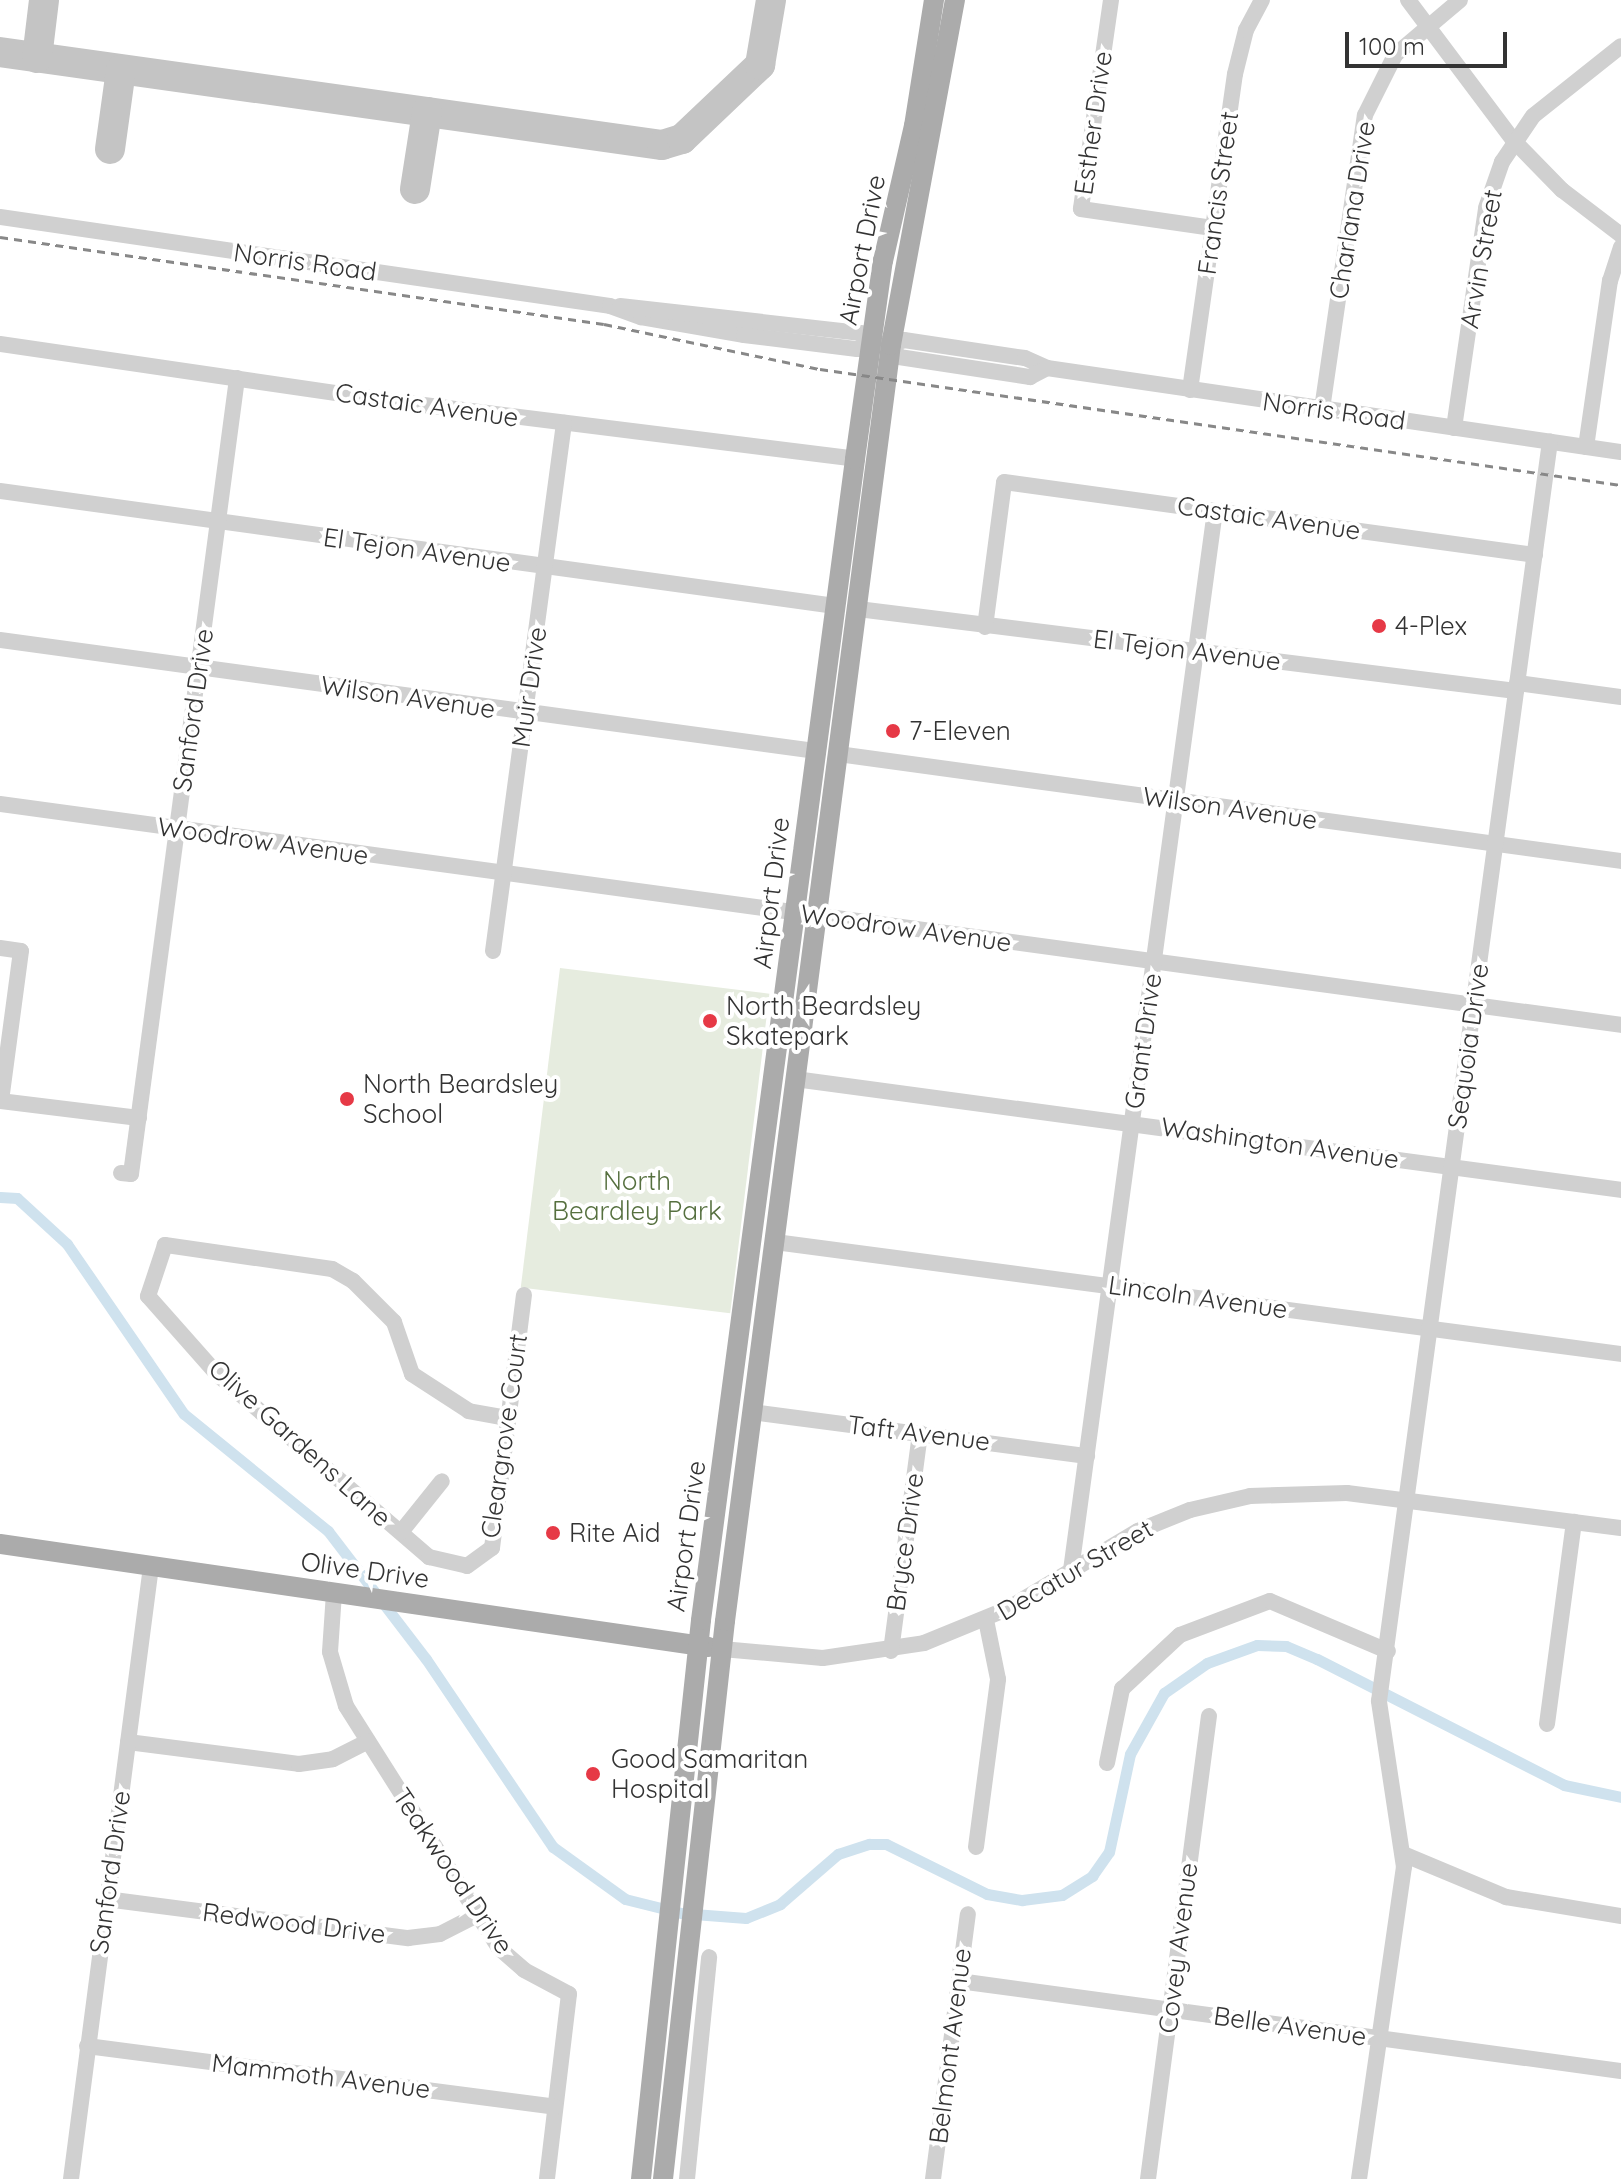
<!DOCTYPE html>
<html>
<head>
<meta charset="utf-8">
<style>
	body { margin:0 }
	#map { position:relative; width:1621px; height:2179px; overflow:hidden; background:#fff; font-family:Quicksand,sans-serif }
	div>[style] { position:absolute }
	.green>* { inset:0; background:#e6ecdf; transform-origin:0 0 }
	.canal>* { height:11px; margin:-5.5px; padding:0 5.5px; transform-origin:5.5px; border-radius:5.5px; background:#cfe2ee }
	.taxiway>* { height:30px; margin:-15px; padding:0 15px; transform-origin:15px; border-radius:15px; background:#c4c4c4 }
	.minor>* { height:16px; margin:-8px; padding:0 8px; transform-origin:8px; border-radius:8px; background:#d0d0d0 }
	.major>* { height:20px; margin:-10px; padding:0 10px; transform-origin:10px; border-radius:10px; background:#ababab }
	.rail>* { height:3px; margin-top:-1.5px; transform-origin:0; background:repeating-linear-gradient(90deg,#888 0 8px,transparent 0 14px) }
	.dots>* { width:22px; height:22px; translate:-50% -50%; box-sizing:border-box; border:4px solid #fff; border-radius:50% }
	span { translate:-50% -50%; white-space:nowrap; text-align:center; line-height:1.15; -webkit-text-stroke:8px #fff; paint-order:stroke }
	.street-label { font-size:26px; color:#333 }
	.poi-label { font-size:26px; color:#333 }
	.left { translate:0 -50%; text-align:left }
	.park-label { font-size:26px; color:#56703f }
	.scale { position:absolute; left:1345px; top:32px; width:162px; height:36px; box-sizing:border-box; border:4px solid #333; border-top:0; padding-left:10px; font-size:24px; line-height:28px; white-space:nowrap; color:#333; -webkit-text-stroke:6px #fff; paint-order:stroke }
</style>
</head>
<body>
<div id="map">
	<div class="green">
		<div style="left:560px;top:968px;width:211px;height:322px;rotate:7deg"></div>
	</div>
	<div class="canal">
		<div style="left:0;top:1197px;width:17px;rotate:3deg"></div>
		<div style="left:17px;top:1198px;width:68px;rotate:42.6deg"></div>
		<div style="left:67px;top:1244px;width:206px;rotate:55.5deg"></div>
		<div style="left:184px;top:1414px;width:186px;rotate:39.1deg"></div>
		<div style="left:328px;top:1531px;width:161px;rotate:52.6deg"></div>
		<div style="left:426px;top:1659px;width:227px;rotate:56deg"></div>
		<div style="left:553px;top:1847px;width:89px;rotate:35.8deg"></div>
		<div style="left:625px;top:1899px;width:58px;rotate:14deg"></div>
		<div style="left:681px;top:1913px;width:65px;rotate:4.4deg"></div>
		<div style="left:746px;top:1918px;width:37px;rotate:-22deg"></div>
		<div style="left:780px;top:1904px;width:77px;rotate:-40.8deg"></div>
		<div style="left:838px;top:1854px;width:33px;rotate:-18deg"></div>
		<div style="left:869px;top:1844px;width:17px"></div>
		<div style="left:886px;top:1844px;width:113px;rotate:26.3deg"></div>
		<div style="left:987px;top:1894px;width:36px;rotate:10deg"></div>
		<div style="left:1022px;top:1900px;width:40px;rotate:-7.1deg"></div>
		<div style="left:1062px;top:1895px;width:36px;rotate:-32deg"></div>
		<div style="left:1092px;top:1876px;width:29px;rotate:-55deg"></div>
		<div style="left:1109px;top:1852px;width:100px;rotate:-77.9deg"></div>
		<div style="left:1130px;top:1754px;width:70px;rotate:-60.9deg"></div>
		<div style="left:1164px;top:1693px;width:52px;rotate:-34.9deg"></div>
		<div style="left:1207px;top:1663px;width:53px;rotate:-19.8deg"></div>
		<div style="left:1257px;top:1645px;width:29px;rotate:2deg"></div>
		<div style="left:1286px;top:1646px;width:34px;rotate:23deg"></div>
		<div style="left:1317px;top:1659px;width:277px;rotate:27deg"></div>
		<div style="left:1564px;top:1785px;width:58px;rotate:11.9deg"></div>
	</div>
	<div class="taxiway">
		<div style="left:0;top:52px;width:669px;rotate:8deg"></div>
		<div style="left:662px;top:145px;width:21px;rotate:-17deg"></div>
		<div style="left:682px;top:139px;width:108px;rotate:-43.5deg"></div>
		<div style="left:760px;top:65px;width:66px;rotate:-80.4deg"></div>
		<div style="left:37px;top:58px;width:58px;rotate:-83.1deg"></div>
		<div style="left:110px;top:149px;width:80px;rotate:-82.1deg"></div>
		<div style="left:415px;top:189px;width:78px;rotate:-81.1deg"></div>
	</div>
	<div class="minor">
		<div style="left:1111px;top:0;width:211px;rotate:98.2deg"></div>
		<div style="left:1081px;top:209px;width:133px;rotate:8.2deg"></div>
		<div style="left:1408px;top:0;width:176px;rotate:53.1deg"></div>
		<div style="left:1514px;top:141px;width:69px;rotate:45.6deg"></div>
		<div style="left:1562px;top:190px;width:74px;rotate:37.3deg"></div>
		<div style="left:0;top:217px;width:616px;rotate:8.3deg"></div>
		<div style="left:610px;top:306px;width:33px;rotate:20deg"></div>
		<div style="left:641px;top:317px;width:105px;rotate:9.9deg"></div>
		<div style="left:744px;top:335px;width:114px;rotate:7.1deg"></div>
		<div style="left:857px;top:349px;width:16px;rotate:-27deg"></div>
		<div style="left:871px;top:342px;width:20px;rotate:9deg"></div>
		<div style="left:891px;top:345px;width:14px;rotate:-21deg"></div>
		<div style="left:904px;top:340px;width:122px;rotate:8.5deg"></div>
		<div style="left:1025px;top:358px;width:24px;rotate:24deg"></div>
		<div style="left:1047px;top:368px;width:580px;rotate:8.33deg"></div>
		<div style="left:620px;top:306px;width:243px;rotate:6.4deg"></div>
		<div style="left:861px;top:333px;width:13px;rotate:42deg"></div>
		<div style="left:0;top:344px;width:404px;rotate:8.3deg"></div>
		<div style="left:400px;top:402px;width:459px;rotate:7.1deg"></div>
		<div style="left:891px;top:345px;width:14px;rotate:56deg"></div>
		<div style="left:899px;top:357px;width:133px;rotate:8.7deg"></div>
		<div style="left:1030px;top:377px;width:19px;rotate:-28deg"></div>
		<div style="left:1190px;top:390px;width:319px;rotate:-81.9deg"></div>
		<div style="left:1235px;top:74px;width:45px;rotate:-76deg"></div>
		<div style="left:1246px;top:30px;width:34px;rotate:-62deg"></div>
		<div style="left:1322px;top:409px;width:297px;rotate:-81.7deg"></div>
		<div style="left:1365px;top:115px;width:67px;rotate:-63.4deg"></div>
		<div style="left:1395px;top:55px;width:85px;rotate:-40.2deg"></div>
		<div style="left:1454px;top:428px;width:222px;rotate:-81.7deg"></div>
		<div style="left:1486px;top:208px;width:49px;rotate:-70.8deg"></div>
		<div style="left:1502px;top:162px;width:55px;rotate:-56deg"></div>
		<div style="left:1533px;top:116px;width:112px;rotate:-38.5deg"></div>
		<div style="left:1586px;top:447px;width:168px;rotate:-81.8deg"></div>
		<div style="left:1610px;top:281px;width:36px;rotate:-72deg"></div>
		<div style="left:0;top:491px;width:843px;rotate:7.84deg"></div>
		<div style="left:858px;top:609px;width:663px;rotate:7.1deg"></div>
		<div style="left:985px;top:627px;width:146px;rotate:-82.5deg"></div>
		<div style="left:1004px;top:482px;width:536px;rotate:7.83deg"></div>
		<div style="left:0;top:640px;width:824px;rotate:7.75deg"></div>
		<div style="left:1517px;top:683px;width:105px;rotate:7.7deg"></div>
		<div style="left:838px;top:754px;width:790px;rotate:7.78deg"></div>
		<div style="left:0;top:804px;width:1636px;rotate:7.76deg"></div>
		<div style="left:0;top:948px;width:21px;rotate:8deg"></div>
		<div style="left:21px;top:951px;width:151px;rotate:97.6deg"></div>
		<div style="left:493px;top:951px;width:533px;rotate:-82.34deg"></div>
		<div style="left:795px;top:1079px;width:833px;rotate:7.65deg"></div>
		<div style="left:0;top:1101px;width:140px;rotate:7deg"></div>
		<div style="left:121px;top:1173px;width:10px;rotate:6deg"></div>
		<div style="left:131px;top:1174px;width:803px;rotate:-82.41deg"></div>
		<div style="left:775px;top:1242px;width:853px;rotate:7.54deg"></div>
		<div style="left:752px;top:1412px;width:338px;rotate:7.5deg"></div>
		<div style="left:507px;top:1418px;width:39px;rotate:-170deg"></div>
		<div style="left:469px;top:1411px;width:68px;rotate:-147deg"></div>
		<div style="left:412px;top:1374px;width:55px;rotate:-109.1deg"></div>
		<div style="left:394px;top:1322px;width:58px;rotate:-135deg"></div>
		<div style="left:353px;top:1281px;width:24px;rotate:-150deg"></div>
		<div style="left:332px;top:1269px;width:169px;rotate:-171.8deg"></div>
		<div style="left:165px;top:1245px;width:54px;rotate:108.4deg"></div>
		<div style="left:148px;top:1296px;width:106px;rotate:48.5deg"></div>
		<div style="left:218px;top:1375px;width:279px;rotate:40.8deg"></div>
		<div style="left:429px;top:1557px;width:39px;rotate:13deg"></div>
		<div style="left:467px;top:1566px;width:31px;rotate:-36deg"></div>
		<div style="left:492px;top:1548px;width:255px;rotate:-82.8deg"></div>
		<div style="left:401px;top:1532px;width:65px;rotate:-51.2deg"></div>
		<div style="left:1071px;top:1570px;width:1069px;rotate:-82.26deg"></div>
		<div style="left:334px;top:1593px;width:59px;rotate:93.9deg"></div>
		<div style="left:330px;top:1652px;width:56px;rotate:73.5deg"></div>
		<div style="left:346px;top:1706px;width:286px;rotate:57.7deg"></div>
		<div style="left:499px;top:1948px;width:33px;rotate:41deg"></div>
		<div style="left:524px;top:1970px;width:51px;rotate:28.1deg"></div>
		<div style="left:569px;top:1994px;width:186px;rotate:96.8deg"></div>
		<div style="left:722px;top:1649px;width:101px;rotate:5.1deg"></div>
		<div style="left:823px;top:1658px;width:102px;rotate:-8.4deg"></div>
		<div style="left:924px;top:1643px;width:90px;rotate:-22.3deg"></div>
		<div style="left:1007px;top:1609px;width:152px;rotate:-30.8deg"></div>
		<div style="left:1138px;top:1531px;width:56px;rotate:-22deg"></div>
		<div style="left:1190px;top:1510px;width:62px;rotate:-13.1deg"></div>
		<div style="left:1250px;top:1496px;width:97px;rotate:-1.8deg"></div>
		<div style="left:1347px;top:1493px;width:276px;rotate:7.3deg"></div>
		<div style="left:891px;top:1651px;width:220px;rotate:-82.4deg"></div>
		<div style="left:1547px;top:1724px;width:204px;rotate:-82.4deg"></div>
		<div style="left:128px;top:1742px;width:172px;rotate:7.3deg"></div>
		<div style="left:299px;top:1764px;width:34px;rotate:-8deg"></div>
		<div style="left:333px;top:1759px;width:39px;rotate:-27deg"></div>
		<div style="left:1107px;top:1763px;width:76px;rotate:-78.5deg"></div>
		<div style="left:1122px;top:1689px;width:79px;rotate:-43deg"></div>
		<div style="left:1180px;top:1635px;width:96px;rotate:-20.7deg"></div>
		<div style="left:1270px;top:1601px;width:128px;rotate:23deg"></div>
		<div style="left:976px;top:1847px;width:169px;rotate:-82.5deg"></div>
		<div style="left:998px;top:1679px;width:60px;rotate:-101.5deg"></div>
		<div style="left:1403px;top:1854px;width:112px;rotate:22.7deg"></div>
		<div style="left:1506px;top:1897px;width:117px;rotate:9.4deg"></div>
		<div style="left:106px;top:1899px;width:305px;rotate:7.4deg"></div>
		<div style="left:408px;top:1938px;width:32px;rotate:-7deg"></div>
		<div style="left:440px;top:1934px;width:42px;rotate:-27.2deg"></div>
		<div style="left:959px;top:1981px;width:668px;rotate:7.74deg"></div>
		<div style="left:87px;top:2046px;width:472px;rotate:7.4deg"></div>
		<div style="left:71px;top:2179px;width:618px;rotate:-82.56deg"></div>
		<div style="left:687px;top:2179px;width:223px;rotate:-84.3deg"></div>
		<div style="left:933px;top:2179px;width:267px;rotate:-82.5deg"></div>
		<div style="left:1148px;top:2179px;width:467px;rotate:-82.5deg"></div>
		<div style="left:1359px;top:2179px;width:315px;rotate:-81.8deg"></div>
		<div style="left:1404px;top:1867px;width:168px;rotate:-98.6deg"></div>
		<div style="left:1379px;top:1701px;width:1271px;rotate:-82.27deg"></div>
	</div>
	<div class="major">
		<div style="left:0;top:1544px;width:716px;rotate:8.27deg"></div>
		<div style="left:641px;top:2179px;width:562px;rotate:-83.87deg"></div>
		<div style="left:701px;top:1620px;width:1171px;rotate:-82.44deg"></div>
		<div style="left:855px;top:459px;width:200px;rotate:-82deg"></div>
		<div style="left:883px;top:261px;width:139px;rotate:-77.1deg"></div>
		<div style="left:914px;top:126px;width:128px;rotate:-81deg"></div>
		<div style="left:663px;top:2179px;width:561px;rotate:-83.66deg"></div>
		<div style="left:725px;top:1621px;width:1287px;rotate:-82.59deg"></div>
		<div style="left:891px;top:345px;width:351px;rotate:-79.5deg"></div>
	</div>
	<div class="rail">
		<div style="left:0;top:237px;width:610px;rotate:8.2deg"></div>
		<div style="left:604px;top:324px;width:221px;rotate:11.8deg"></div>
		<div style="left:820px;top:369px;width:809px;rotate:8.24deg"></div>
	</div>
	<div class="dots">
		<div style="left:1379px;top:626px;background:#e63946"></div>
		<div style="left:893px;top:731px;background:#e63946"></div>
		<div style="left:710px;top:1021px;background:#e63946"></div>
		<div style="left:347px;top:1099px;background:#e63946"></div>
		<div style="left:553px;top:1533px;background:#e63946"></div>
		<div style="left:593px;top:1774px;background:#e63946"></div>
	</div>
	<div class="street-label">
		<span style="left:1093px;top:123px;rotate:-82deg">Esther Drive</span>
		<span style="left:1218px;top:193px;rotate:-82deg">Francis Street</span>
		<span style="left:1352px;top:210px;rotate:-81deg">Charlana Drive</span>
		<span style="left:862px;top:250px;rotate:-79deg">Airport Drive</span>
		<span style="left:1481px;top:259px;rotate:-80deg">Arvin Street</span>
		<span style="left:305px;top:262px;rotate:8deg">Norris Road</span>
		<span style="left:427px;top:405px;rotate:8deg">Castaic Avenue</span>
		<span style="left:1334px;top:411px;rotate:8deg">Norris Road</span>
		<span style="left:1269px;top:518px;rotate:8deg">Castaic Avenue</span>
		<span style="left:417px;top:550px;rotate:8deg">El Tejon Avenue</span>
		<span style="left:1187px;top:650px;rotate:7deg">El Tejon Avenue</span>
		<span style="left:529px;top:687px;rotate:-82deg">Muir Drive</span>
		<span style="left:408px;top:697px;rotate:8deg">Wilson Avenue</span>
		<span style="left:193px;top:710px;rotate:-82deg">Sanford Drive</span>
		<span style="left:1230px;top:808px;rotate:8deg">Wilson Avenue</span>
		<span style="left:263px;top:841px;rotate:8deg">Woodrow Avenue</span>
		<span style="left:771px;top:893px;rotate:-83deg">Airport Drive</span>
		<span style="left:906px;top:928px;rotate:8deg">Woodrow Avenue</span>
		<span style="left:1143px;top:1041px;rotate:-82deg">Grant Drive</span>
		<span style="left:1468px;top:1046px;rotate:-82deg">Sequoia Drive</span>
		<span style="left:1280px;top:1143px;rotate:8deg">Washington Avenue</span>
		<span style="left:1198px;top:1297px;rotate:8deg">Lincoln Avenue</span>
		<span style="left:919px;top:1433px;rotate:7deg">Taft Avenue</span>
		<span style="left:504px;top:1436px;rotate:-82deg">Cleargrove Court</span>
		<span style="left:300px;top:1443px;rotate:42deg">Olive Gardens Lane</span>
		<span style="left:686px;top:1536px;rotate:-82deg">Airport Drive</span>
		<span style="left:905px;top:1542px;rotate:-82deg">Bryce Drive</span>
		<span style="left:365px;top:1570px;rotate:8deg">Olive Drive</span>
		<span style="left:1075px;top:1570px;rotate:-30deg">Decatur Street</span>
		<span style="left:453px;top:1871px;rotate:56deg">Teakwood Drive</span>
		<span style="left:110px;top:1872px;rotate:-82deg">Sanford Drive</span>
		<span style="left:294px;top:1923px;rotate:7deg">Redwood Drive</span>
		<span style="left:1178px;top:1948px;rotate:-83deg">Covey Avenue</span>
		<span style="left:1290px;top:2026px;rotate:8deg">Belle Avenue</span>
		<span style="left:950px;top:2046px;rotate:-83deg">Belmont Avenue</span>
		<span style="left:321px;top:2076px;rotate:7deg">Mammoth Avenue</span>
	</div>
	<div class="poi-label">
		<span class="left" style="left:1395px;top:626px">4-Plex</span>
		<span class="left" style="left:909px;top:731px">7-Eleven</span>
		<span class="left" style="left:726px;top:1021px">North Beardsley<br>Skatepark</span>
		<span class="left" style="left:363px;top:1099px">North Beardsley<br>School</span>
		<span class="left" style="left:569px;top:1533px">Rite Aid</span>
		<span class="left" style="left:611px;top:1774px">Good Samaritan<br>Hospital</span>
	</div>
	<div class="park-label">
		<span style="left:637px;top:1196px">North<br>Beardley Park</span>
	</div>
	<div class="scale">100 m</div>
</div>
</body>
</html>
